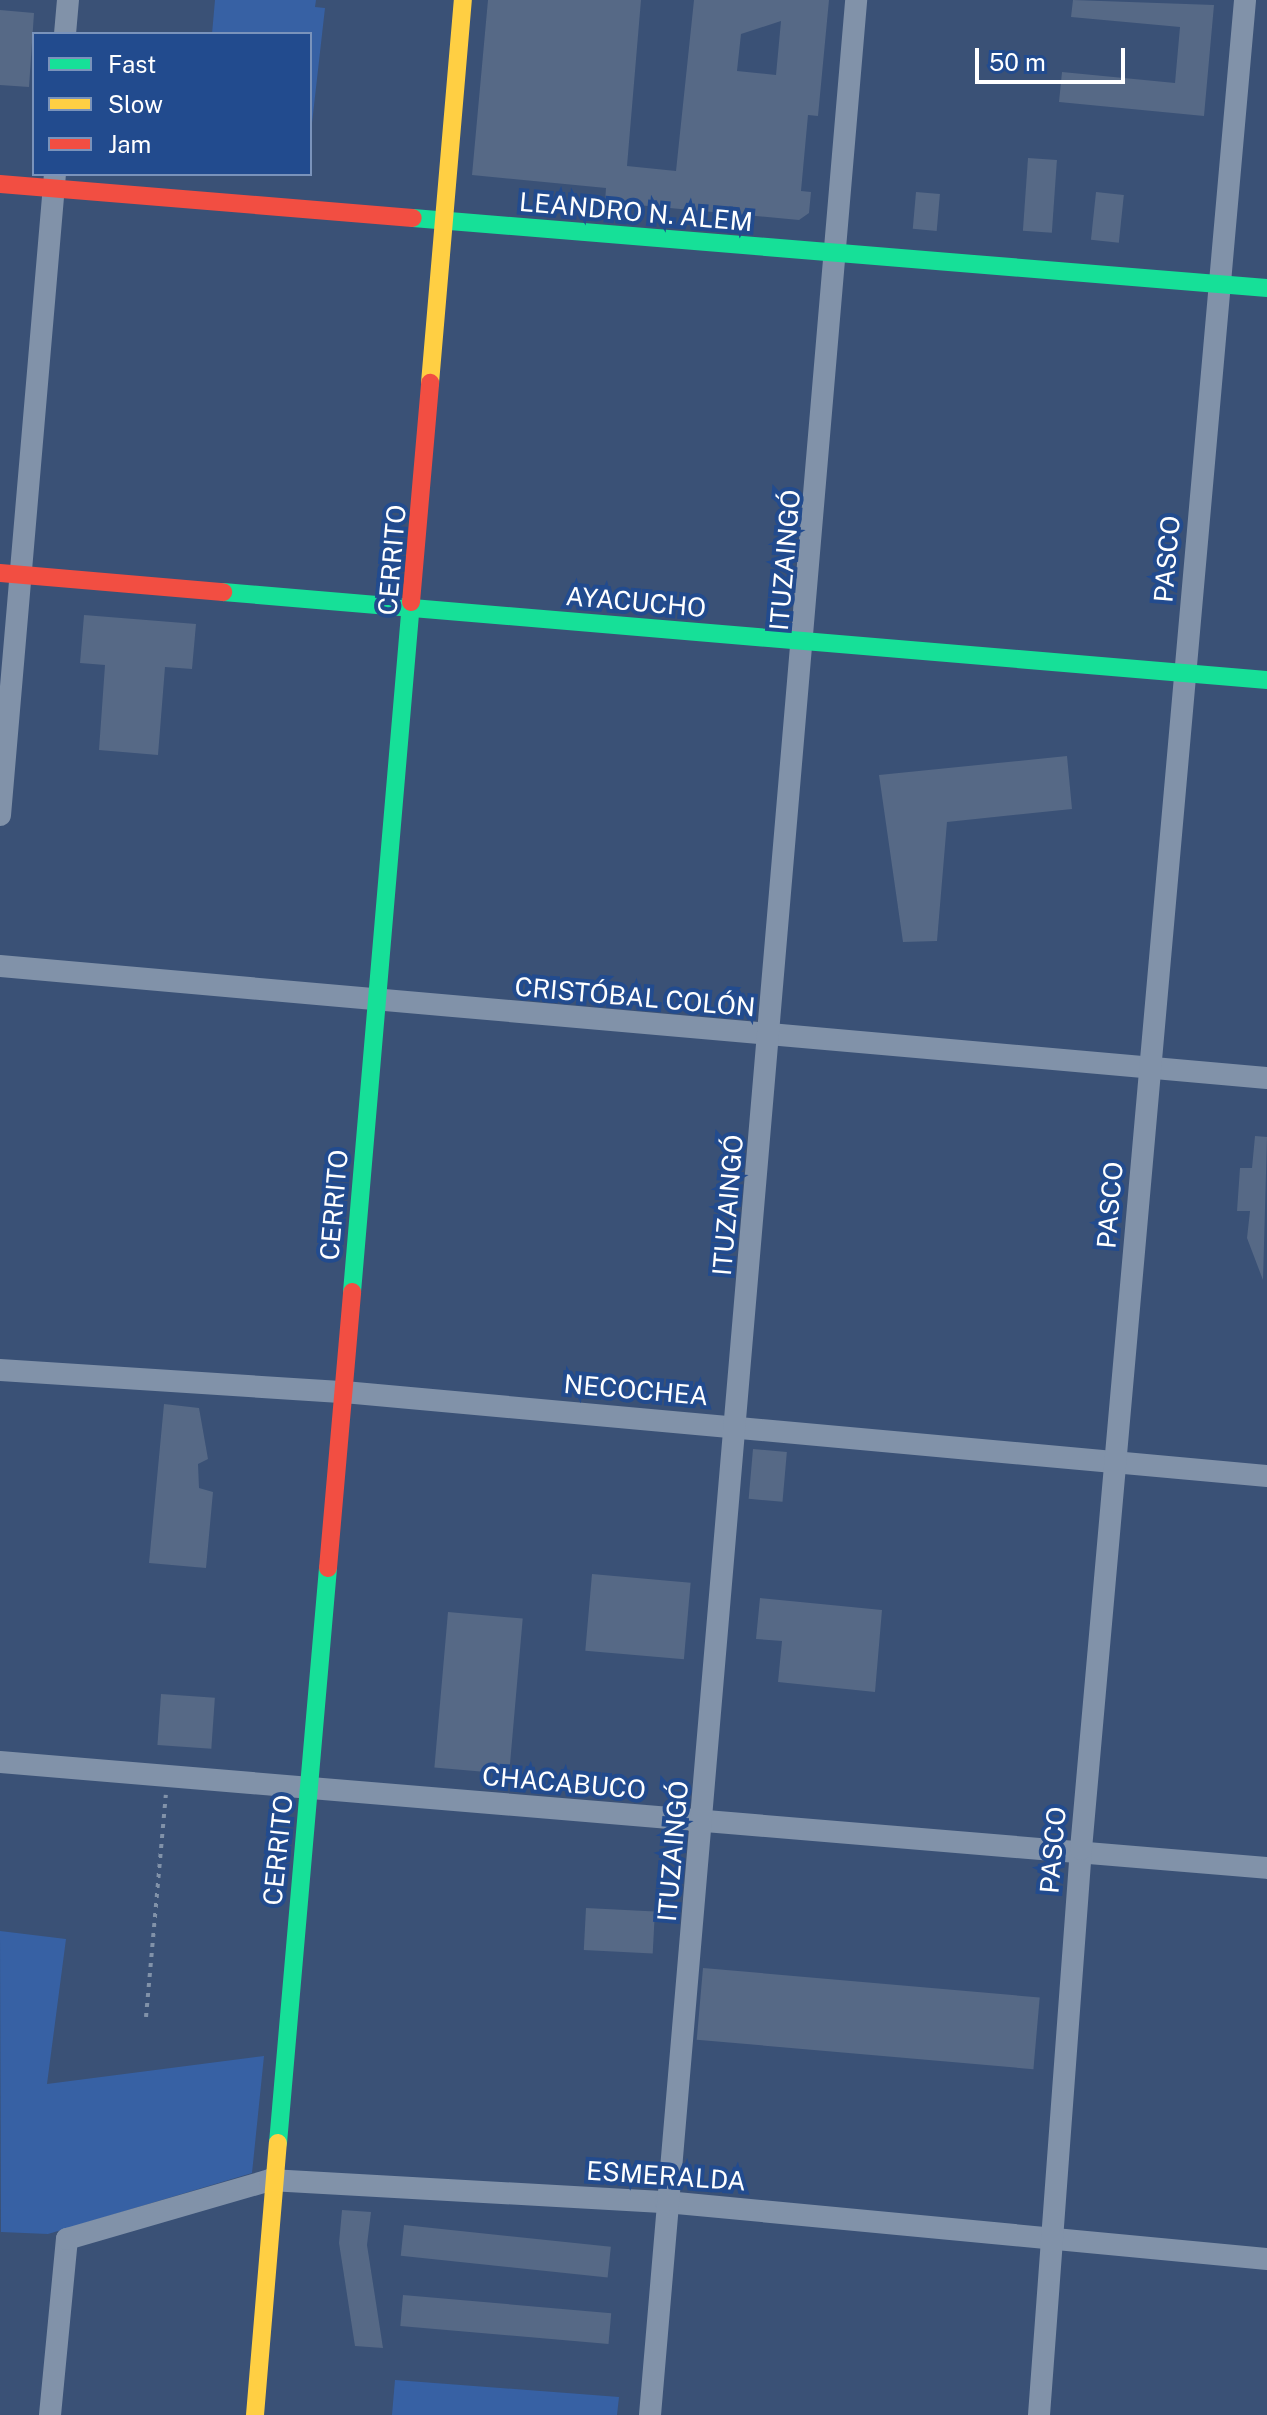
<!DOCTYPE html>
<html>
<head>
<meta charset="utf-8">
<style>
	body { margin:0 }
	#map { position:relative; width:1267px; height:2415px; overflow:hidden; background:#3a5176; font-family:"Public Sans",sans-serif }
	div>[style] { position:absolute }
	.green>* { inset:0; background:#3761a4 }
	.building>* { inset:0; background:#566986; transform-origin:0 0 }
	.path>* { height:4px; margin-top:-2px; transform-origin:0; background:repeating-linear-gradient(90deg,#8192a9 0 4px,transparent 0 10px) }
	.street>* { height:22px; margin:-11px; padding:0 11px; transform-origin:11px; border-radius:11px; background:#8192a9 }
	.fast>* { height:18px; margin:-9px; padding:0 9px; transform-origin:9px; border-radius:9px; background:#16e098 }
	.slow>* { height:18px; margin:-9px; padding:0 9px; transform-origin:9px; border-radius:9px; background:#ffcf43 }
	.jam>* { height:18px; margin:-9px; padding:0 9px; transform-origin:9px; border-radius:9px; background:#f24e42 }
	span { translate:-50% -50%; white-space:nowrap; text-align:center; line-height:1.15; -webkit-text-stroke:8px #224b8e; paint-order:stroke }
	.street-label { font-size:26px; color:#fff }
	.legend { position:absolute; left:32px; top:32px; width:280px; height:144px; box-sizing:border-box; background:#224b8e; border:2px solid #7a93bb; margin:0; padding:10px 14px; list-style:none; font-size:24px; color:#fff }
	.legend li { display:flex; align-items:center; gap:16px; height:40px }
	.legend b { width:40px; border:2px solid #7a93bb }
	.scale { position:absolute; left:975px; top:48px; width:150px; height:36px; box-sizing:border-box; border:4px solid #fff; border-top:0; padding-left:10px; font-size:24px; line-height:28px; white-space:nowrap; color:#fff; -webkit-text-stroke:6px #224b8e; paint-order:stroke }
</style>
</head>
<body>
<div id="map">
	<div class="green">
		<div style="clip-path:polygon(215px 0,316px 0,315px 7px,325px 8px,312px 123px,310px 34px,212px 34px)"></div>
		<div style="clip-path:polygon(0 1931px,66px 1939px,47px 2084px,264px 2056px,252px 2173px,48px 2234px,1px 2232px)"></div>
		<div style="clip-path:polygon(395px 2380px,619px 2397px,617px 2415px,392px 2415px)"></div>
	</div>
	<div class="building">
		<div style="clip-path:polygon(evenodd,488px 0,641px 0,627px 166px,676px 171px,694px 0,829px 0,818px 116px,808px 115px,801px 191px,811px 192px,809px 213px,799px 220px,605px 202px,606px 188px,472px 175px,488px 0,781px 21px,776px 75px,737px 71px,741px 34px,781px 21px)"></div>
		<div style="clip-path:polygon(1073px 0,1214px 5px,1204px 116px,1059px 102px,1062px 72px,1175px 83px,1180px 27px,1071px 17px)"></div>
		<div style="clip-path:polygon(0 10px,34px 13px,29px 87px,0 85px)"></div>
		<div style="left:1028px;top:158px;width:29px;height:73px;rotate:4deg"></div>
		<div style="left:916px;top:192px;width:24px;height:37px;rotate:5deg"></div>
		<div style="left:1096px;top:192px;width:28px;height:48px;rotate:6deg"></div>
		<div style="clip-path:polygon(84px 615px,196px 624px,192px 669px,165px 667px,158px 755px,99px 750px,105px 665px,80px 663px)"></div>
		<div style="clip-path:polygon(1067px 756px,1072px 809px,947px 822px,937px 941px,903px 942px,879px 775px)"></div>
		<div style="clip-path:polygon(1255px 1136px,1267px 1137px,1263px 1280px,1247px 1238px,1250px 1211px,1237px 1211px,1240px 1168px,1252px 1168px)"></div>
		<div style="clip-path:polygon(164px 1404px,199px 1408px,208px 1459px,198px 1464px,199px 1488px,213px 1492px,206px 1568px,149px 1563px)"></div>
		<div style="left:753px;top:1449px;width:34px;height:50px;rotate:5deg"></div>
		<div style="left:592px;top:1574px;width:99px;height:77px;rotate:5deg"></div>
		<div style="clip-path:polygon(760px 1598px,882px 1610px,875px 1692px,778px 1682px,782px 1641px,756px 1639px)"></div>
		<div style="left:448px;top:1612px;width:75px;height:156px;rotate:5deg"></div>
		<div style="left:161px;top:1694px;width:54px;height:51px;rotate:4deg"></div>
		<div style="left:586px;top:1908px;width:69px;height:42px;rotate:3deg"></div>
		<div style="left:703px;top:1968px;width:338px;height:72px;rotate:5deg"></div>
		<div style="clip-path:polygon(342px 2210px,371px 2212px,367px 2245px,383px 2348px,355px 2346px,339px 2243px)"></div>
		<div style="left:404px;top:2225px;width:208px;height:31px;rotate:6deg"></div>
		<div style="left:403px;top:2295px;width:209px;height:31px;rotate:5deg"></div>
	</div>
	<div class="path">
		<div style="left:146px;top:2017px;width:223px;rotate:-84.9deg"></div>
	</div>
	<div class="street">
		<div style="left:65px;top:34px;width:34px;rotate:-85deg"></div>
		<div style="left:0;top:815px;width:643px;rotate:-85.1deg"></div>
		<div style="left:0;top:966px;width:1272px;rotate:5.05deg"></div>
		<div style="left:0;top:1370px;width:345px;rotate:3.7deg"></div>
		<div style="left:344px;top:1392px;width:927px;rotate:5.2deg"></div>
		<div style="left:0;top:1762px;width:1271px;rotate:4.78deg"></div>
		<div style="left:50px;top:2415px;width:177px;rotate:-84.5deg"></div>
		<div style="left:67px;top:2239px;width:211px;rotate:-16.2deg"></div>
		<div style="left:270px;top:2180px;width:397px;rotate:3.2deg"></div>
		<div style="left:666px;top:2202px;width:604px;rotate:5.42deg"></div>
		<div style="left:650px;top:2415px;width:2424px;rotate:-85.12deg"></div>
		<div style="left:1039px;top:2415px;width:568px;rotate:-85.76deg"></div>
		<div style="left:1081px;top:1849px;width:1856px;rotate:-84.93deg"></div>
	</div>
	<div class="fast">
		<div style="left:413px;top:218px;width:857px;rotate:4.69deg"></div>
		<div style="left:223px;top:592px;width:1048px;rotate:4.82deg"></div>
		<div style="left:352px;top:1292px;width:693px;rotate:-85.11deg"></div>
		<div style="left:278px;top:2143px;width:577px;rotate:-85.03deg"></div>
	</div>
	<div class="slow">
		<div style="left:430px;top:383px;width:384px;rotate:-85.1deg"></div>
		<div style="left:255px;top:2415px;width:273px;rotate:-85.2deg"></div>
	</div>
	<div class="jam">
		<div style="left:0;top:184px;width:414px;rotate:4.7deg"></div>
		<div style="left:0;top:573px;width:224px;rotate:4.9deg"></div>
		<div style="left:411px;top:602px;width:220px;rotate:-85deg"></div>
		<div style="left:328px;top:1568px;width:277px;rotate:-85deg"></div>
	</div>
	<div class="street-label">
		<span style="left:636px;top:212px;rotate:5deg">LEANDRO N. ALEM</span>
		<span style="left:1167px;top:559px;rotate:-85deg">PASCO</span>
		<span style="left:392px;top:560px;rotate:-85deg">CERRITO</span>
		<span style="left:785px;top:560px;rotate:-85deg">ITUZAINGÓ</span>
		<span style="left:636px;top:602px;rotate:5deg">AYACUCHO</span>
		<span style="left:635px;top:997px;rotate:5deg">CRISTÓBAL COLÓN</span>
		<span style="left:334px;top:1205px;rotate:-85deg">CERRITO</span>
		<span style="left:728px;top:1205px;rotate:-85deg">ITUZAINGÓ</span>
		<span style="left:1110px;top:1205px;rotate:-85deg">PASCO</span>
		<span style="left:636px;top:1390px;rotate:5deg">NECOCHEA</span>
		<span style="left:564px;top:1783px;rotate:5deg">CHACABUCO</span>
		<span style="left:278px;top:1850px;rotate:-84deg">CERRITO</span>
		<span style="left:1053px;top:1850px;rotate:-85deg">PASCO</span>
		<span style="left:673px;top:1851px;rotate:-85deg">ITUZAINGÓ</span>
		<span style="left:666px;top:2176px;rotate:4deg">ESMERALDA</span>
	</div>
	<ul class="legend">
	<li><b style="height:10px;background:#16e098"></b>Fast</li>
	<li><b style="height:10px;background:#ffcf43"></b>Slow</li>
	<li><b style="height:10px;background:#f24e42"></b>Jam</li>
	</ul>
	<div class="scale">50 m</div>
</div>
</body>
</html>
